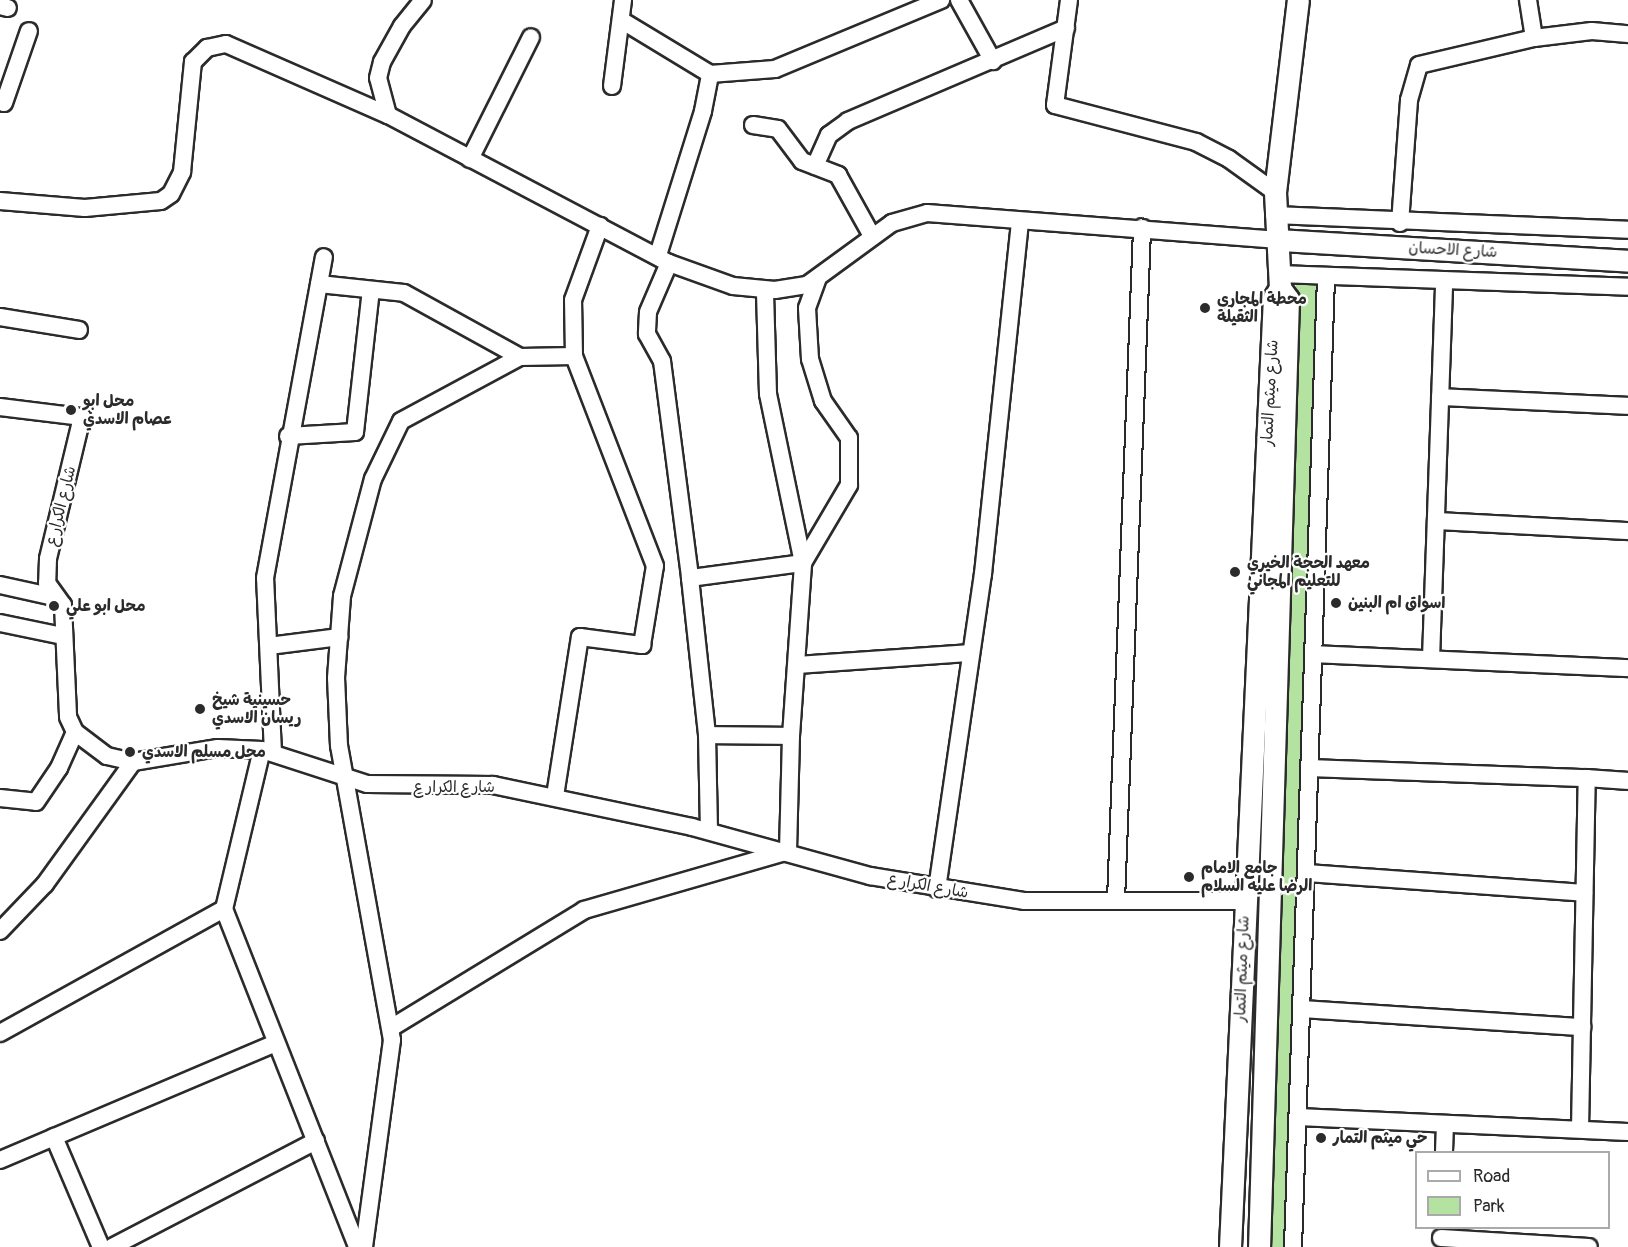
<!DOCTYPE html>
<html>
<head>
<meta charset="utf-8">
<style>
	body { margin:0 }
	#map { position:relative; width:1628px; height:1247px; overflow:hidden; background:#fff; font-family:Pangolin,"Playpen Sans Arabic",sans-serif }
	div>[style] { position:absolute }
	.green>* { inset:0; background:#b4e2a1; transform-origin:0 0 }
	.roads { filter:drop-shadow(2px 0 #2b2b2b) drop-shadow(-2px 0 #2b2b2b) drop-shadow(0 2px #2b2b2b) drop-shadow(0 -2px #2b2b2b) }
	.minor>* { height:16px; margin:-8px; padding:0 8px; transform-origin:8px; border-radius:8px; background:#fff }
	.tertiary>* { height:21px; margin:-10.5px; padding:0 10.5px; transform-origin:10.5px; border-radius:10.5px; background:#fff }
	.dots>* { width:16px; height:16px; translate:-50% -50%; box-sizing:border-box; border:3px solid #fff; border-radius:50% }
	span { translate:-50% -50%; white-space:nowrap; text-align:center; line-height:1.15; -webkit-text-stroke:4.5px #fff; paint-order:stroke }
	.street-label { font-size:16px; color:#2b2b2b }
	.poi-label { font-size:16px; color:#2b2b2b; font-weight:700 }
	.left { translate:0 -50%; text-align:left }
	.legend { position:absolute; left:1415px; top:1151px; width:195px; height:78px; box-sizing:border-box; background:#fff; border:2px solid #aaa; margin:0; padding:8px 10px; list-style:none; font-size:18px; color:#2b2b2b }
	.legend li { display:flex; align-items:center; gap:12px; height:30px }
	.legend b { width:30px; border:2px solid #aaa }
</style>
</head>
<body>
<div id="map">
	<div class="green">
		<div style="left:1296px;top:283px;width:25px;height:965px;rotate:2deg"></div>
	</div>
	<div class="roads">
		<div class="minor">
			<div style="left:959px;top:0;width:70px;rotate:60.9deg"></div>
			<div style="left:1069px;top:0;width:106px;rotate:97.6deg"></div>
			<div style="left:1055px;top:105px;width:146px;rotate:14.7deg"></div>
			<div style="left:1196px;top:142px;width:37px;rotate:27deg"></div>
			<div style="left:1229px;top:159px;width:57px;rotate:35.7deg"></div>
			<div style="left:1528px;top:0;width:38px;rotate:81deg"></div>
			<div style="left:0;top:6px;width:8px;rotate:14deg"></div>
			<div style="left:621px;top:20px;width:104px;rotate:31.2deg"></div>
			<div style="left:710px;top:74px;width:65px;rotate:-4.4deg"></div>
			<div style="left:775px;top:69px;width:180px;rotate:-22.6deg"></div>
			<div style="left:612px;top:86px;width:87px;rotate:-82.7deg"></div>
			<div style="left:0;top:101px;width:4px;rotate:27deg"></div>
			<div style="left:4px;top:103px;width:76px;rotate:-70.9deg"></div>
			<div style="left:388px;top:115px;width:38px;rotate:-105deg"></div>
			<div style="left:378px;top:78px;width:16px;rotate:-76deg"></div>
			<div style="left:382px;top:62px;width:41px;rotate:-60.9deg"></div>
			<div style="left:402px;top:26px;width:33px;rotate:-51deg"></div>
			<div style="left:753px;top:125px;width:25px;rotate:9deg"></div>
			<div style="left:778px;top:129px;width:40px;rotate:53deg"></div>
			<div style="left:802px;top:161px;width:39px;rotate:21deg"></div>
			<div style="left:838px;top:175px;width:70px;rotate:60.9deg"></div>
			<div style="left:470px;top:159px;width:136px;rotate:-63.4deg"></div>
			<div style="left:815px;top:166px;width:34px;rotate:-66deg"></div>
			<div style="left:829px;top:135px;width:24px;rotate:-36deg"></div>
			<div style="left:848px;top:121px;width:237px;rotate:-23.1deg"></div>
			<div style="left:0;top:201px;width:85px;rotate:4.7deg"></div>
			<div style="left:85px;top:208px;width:76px;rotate:-5.3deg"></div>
			<div style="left:161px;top:201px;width:12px;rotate:-35deg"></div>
			<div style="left:171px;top:194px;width:25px;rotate:-63deg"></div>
			<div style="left:182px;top:172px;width:111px;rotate:-84.3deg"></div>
			<div style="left:193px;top:62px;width:20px;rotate:-45deg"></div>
			<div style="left:207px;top:48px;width:19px;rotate:-12deg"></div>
			<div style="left:226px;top:44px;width:177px;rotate:23.7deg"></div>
			<div style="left:388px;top:115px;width:318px;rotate:27.8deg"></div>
			<div style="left:669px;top:263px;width:68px;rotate:19.8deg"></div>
			<div style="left:733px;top:286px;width:42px;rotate:5.4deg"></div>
			<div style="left:775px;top:290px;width:32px;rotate:-9deg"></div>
			<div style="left:807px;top:285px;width:105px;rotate:-36.1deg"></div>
			<div style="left:892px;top:223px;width:36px;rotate:-16deg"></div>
			<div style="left:927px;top:213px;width:353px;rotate:4.4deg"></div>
			<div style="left:1274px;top:215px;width:354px;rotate:2.4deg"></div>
			<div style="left:1400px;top:223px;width:123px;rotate:-85.8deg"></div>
			<div style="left:1409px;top:100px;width:36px;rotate:-74deg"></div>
			<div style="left:1419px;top:65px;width:118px;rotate:-13.2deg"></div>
			<div style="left:1534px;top:38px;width:58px;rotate:-6.9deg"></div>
			<div style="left:1592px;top:31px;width:36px;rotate:5deg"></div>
			<div style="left:658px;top:255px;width:151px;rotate:-72.6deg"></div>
			<div style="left:703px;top:111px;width:38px;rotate:-79deg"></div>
			<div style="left:669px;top:263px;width:53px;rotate:113.2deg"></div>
			<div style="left:648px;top:312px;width:22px;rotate:93deg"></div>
			<div style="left:647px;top:334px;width:31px;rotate:61deg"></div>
			<div style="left:662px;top:361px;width:219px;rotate:82.6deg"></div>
			<div style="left:690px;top:578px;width:158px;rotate:83.8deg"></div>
			<div style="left:707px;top:735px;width:96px;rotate:88.8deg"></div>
			<div style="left:1280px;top:274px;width:348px;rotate:2.1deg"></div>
			<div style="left:319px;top:284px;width:85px;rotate:6deg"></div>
			<div style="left:404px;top:293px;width:132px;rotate:28.9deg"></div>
			<div style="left:0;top:317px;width:80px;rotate:9.3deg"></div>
			<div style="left:1440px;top:397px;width:188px;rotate:2.7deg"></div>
			<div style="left:0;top:407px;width:83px;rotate:7deg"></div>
			<div style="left:82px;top:417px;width:146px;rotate:103.5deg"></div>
			<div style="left:48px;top:559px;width:24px;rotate:92deg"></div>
			<div style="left:47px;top:583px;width:27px;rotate:54deg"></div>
			<div style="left:63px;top:605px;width:112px;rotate:87.4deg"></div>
			<div style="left:68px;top:717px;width:17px;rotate:65deg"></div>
			<div style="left:75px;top:732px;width:40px;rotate:37deg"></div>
			<div style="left:107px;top:756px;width:27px;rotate:13deg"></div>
			<div style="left:133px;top:762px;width:86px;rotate:-9.4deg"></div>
			<div style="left:218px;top:748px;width:44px;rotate:2.6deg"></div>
			<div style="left:262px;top:750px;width:110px;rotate:17.9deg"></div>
			<div style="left:367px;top:784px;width:126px;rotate:0.5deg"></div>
			<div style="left:493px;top:785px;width:203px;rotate:11.9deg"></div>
			<div style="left:692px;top:827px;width:185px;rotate:15.4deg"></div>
			<div style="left:870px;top:876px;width:157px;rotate:9.2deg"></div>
			<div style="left:1025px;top:901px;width:219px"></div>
			<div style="left:288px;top:436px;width:67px;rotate:-3.4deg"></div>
			<div style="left:355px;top:432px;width:143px;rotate:-83.6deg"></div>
			<div style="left:1436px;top:521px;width:192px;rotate:3deg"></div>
			<div style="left:690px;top:578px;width:114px;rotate:-7.6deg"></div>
			<div style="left:803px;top:563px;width:173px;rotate:-101.7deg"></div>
			<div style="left:768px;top:394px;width:104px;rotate:-91.7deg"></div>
			<div style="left:0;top:585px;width:55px;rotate:12.5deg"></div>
			<div style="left:0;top:623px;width:64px;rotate:11.7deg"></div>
			<div style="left:269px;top:646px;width:71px;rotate:-7.3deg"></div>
			<div style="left:1314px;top:654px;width:314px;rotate:2.6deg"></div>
			<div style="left:1431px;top:659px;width:379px;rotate:-88deg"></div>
			<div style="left:798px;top:665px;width:173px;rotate:-4deg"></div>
			<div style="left:707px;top:735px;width:84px;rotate:0.7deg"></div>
			<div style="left:273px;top:753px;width:175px;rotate:-92.6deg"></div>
			<div style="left:265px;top:578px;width:326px;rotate:-79.6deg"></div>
			<div style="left:1310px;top:768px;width:277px;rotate:2.1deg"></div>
			<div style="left:555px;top:796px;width:161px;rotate:-81.1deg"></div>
			<div style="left:580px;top:637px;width:63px;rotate:7.4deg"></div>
			<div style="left:642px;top:645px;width:80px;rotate:-80.7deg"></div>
			<div style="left:655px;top:566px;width:225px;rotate:-111.1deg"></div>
			<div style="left:574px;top:356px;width:56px;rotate:-91deg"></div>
			<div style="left:573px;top:300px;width:79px;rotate:-70deg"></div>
			<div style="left:0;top:798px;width:36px;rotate:6deg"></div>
			<div style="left:36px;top:802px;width:41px;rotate:-55.9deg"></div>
			<div style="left:59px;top:768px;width:39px;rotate:-66deg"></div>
			<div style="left:1307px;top:873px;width:278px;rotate:4.1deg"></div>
			<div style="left:937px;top:889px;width:318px;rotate:-81.7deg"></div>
			<div style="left:983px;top:574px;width:354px;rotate:-84deg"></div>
			<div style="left:1116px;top:900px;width:673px;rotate:-87.78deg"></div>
			<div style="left:224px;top:909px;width:363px;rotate:68.5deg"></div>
			<div style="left:0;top:931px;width:65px;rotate:-46.2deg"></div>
			<div style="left:45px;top:884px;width:150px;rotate:-54.2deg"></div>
			<div style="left:1302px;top:1009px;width:281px;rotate:3.7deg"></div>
			<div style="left:391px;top:1028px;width:226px;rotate:-31.4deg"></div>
			<div style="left:584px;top:910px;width:212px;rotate:-16.1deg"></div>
			<div style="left:788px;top:851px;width:115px;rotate:-88.5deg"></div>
			<div style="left:791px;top:736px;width:173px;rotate:-86deg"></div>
			<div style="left:803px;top:563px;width:91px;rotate:-59.5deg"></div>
			<div style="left:849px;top:485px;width:47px;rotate:-90deg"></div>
			<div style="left:849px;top:438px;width:45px;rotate:-125.1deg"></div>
			<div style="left:823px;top:401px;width:44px;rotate:-107.2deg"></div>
			<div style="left:810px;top:359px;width:51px;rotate:-93.4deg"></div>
			<div style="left:807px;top:308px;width:30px;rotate:-70deg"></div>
			<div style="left:0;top:1033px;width:256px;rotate:-29deg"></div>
			<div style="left:224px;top:909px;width:163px;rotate:-76.6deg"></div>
			<div style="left:1298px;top:1117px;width:330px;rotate:2.6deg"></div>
			<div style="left:1580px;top:1129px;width:351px;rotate:-88.9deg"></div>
			<div style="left:1587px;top:778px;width:41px;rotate:4.2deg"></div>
			<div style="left:54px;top:1137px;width:120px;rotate:66.9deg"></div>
			<div style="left:1444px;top:1152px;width:28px;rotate:-88deg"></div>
			<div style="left:0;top:1160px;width:300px;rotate:-23deg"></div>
			<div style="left:1441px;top:1238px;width:148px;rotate:3.5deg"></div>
			<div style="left:112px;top:1247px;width:230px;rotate:-27.5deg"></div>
			<div style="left:364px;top:1247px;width:209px;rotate:-82.3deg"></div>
			<div style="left:392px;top:1040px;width:299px;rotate:-100.2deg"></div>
			<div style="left:339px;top:746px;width:68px;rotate:-92.5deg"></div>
			<div style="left:336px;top:678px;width:82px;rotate:-85.8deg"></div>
			<div style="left:342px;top:596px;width:121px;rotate:-75.2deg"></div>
			<div style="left:373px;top:479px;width:64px;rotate:-64.2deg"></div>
			<div style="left:401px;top:421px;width:135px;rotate:-28.3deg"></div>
			<div style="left:520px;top:357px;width:54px;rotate:-1.1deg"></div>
			<div style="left:1293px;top:1247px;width:971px;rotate:-88.05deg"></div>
		</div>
		<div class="tertiary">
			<div style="left:1279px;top:240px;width:350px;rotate:3.4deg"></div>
			<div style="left:1280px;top:288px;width:96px;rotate:-93deg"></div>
			<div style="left:1275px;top:192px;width:193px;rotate:-83.2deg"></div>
			<div style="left:1230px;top:1247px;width:950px;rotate:-87.35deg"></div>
			<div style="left:1274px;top:298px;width:12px;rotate:-59deg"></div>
			<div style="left:1280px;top:288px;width:14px;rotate:54deg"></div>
			<div style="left:1288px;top:299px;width:948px;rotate:91.75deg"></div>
		</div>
	</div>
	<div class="dots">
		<div style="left:1205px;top:308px;background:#2b2b2b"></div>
		<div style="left:71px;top:410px;background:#2b2b2b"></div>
		<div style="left:1235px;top:572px;background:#2b2b2b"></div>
		<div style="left:1336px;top:603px;background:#2b2b2b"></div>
		<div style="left:54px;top:606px;background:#2b2b2b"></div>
		<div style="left:200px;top:709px;background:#2b2b2b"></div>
		<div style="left:130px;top:752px;background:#2b2b2b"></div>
		<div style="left:1189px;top:877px;background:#2b2b2b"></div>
		<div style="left:1321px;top:1138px;background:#2b2b2b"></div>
	</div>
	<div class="street-label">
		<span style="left:1453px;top:250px;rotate:3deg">شارع الاحسان</span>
		<span style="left:1270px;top:393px;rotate:-87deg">شارع ميثم التمار</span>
		<span style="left:61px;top:506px;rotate:-76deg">شارع الكرار ع</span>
		<span style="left:454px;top:787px">شارع الكرار ع</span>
		<span style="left:928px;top:886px;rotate:10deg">شارع الكرار ع</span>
		<span style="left:1242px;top:969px;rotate:-88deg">شارع ميثم التمار</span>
	</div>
	<div class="poi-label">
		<span class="left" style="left:1217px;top:308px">محطة المجاري<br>الثقيلة</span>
		<span class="left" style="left:83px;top:410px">محل ابو<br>عصام الاسدي</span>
		<span class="left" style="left:1247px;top:572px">معهد الحجة الخيري<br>للتعليم المجاني</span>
		<span class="left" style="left:1348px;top:603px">اسواق ام البنين</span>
		<span class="left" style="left:66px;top:606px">محل ابو علي</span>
		<span class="left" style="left:212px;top:709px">حسينية شيخ<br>ريسان الاسدي</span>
		<span class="left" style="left:142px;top:752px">محل مسلم الاسدي</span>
		<span class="left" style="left:1201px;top:877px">جامع الامام<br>الرضا عليه السلام</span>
		<span class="left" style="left:1333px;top:1138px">حي ميثم التمار</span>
	</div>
	<ul class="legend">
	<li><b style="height:8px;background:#fff"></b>Road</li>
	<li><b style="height:16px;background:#b4e2a1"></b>Park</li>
	</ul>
</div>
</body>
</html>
